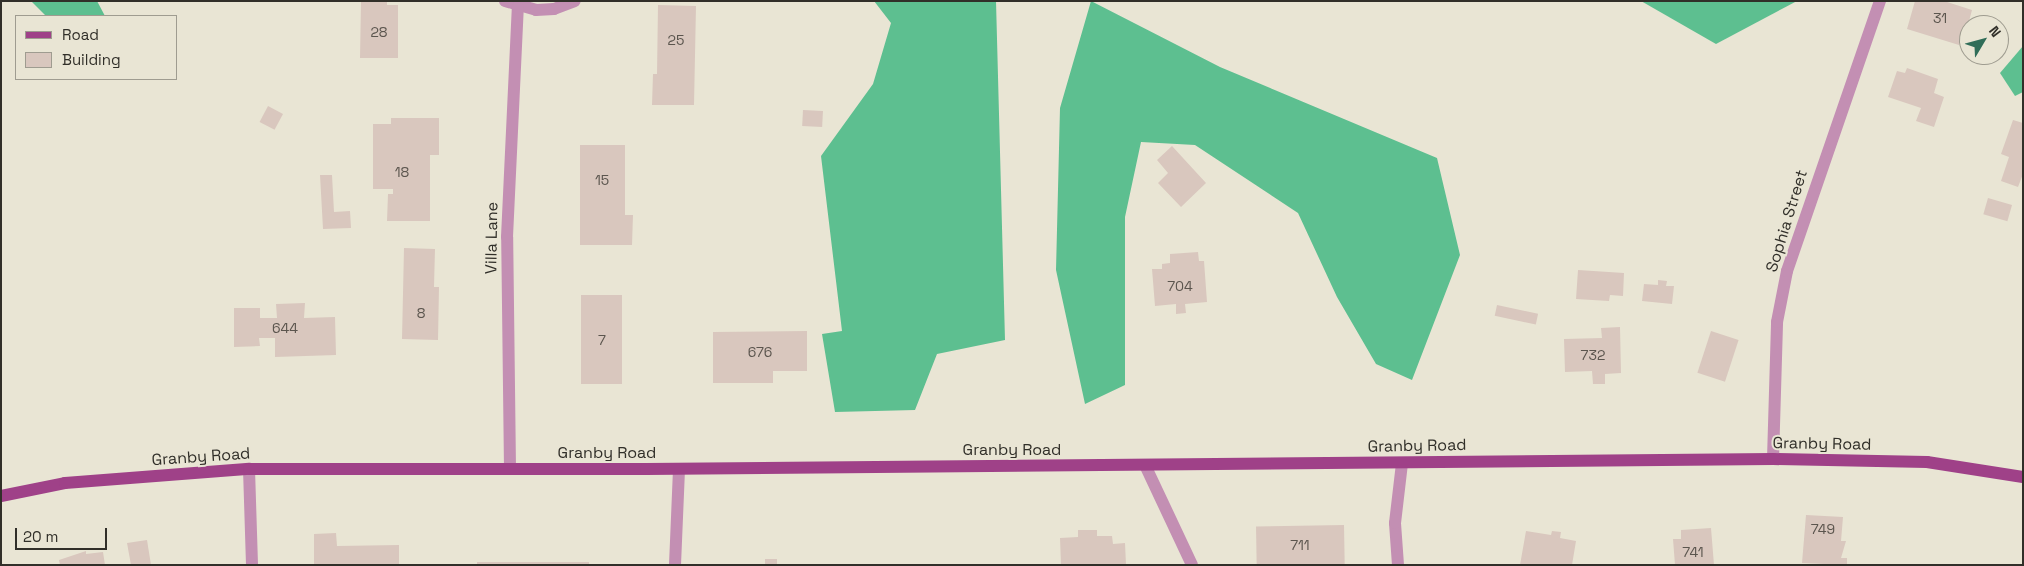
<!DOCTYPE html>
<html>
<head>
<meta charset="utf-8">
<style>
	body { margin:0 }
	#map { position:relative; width:2024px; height:566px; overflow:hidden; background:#e9e5d4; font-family:"Space Grotesk",sans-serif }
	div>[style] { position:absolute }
	.forest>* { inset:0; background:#5dbf90 }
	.building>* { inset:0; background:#d9c7be; transform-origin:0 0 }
	.minor>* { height:12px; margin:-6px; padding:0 6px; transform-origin:6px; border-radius:6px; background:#c38fb3 }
	.major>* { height:12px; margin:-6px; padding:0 6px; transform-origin:6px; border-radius:6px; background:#9f4188 }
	span { translate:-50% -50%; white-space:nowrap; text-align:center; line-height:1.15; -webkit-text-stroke:4px #e9e5d4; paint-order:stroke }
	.number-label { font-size:14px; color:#5b554e }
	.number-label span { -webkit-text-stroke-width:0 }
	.street-label { font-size:16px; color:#312f29 }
	.frame { position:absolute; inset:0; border:2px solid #312f29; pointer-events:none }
	.legend { position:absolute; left:15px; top:15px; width:162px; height:65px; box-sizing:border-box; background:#e9e5d4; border:1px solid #9f9c90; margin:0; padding:6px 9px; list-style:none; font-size:15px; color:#312f29 }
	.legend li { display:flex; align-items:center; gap:10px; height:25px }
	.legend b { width:25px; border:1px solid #9f9c90 }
	.north { position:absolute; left:1959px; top:15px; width:50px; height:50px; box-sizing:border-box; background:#e9e5d4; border:1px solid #9f9c90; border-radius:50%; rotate:53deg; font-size:14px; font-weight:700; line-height:20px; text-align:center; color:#312f29 }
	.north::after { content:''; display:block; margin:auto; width:18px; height:22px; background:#306d58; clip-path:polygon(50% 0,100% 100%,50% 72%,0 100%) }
	.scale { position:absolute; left:15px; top:528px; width:92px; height:22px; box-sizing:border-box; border:2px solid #312f29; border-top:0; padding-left:6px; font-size:15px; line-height:18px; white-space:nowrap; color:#312f29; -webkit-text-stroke:4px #e9e5d4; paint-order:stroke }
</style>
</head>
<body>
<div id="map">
	<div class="forest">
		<div style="clip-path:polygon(31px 1px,97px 1px,105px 16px,46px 16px)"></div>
		<div style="clip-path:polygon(874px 1px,996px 1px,1005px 340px,937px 354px,915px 410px,835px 412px,822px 334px,842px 331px,821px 156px,873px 84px,891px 23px)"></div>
		<div style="clip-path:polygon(1091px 1px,1220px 67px,1437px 158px,1460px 255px,1412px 380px,1376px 364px,1337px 297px,1298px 213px,1195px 145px,1141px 142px,1125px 217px,1125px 385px,1085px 404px,1056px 270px,1060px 108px)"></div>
		<div style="clip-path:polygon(1641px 1px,1797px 1px,1716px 44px)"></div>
		<div style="clip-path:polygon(2023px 46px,2023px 92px,2015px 96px,2000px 73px)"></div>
	</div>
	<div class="building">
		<div style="clip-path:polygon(361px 1px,387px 1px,387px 5px,398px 5px,398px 58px,360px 58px)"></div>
		<div style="clip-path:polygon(1915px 1px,1944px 1px,1972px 10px,1968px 25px,1969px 42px,1961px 40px,1959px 45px,1907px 29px)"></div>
		<div style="clip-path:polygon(658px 5px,696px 6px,694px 105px,652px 105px,653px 74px,657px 74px)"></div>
		<div style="clip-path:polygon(1907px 68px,1938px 79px,1934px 93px,1944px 97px,1934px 127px,1916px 121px,1921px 108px,1888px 97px,1897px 71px,1905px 73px)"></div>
		<div style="left:268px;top:106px;width:17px;height:18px;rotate:28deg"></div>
		<div style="left:803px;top:110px;width:20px;height:16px;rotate:3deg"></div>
		<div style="clip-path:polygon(391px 118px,439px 118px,439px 155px,430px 155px,430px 221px,387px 221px,388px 194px,393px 194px,393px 189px,373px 189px,373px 124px,391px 124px)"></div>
		<div style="clip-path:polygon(2013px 120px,2023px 123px,2023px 174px,2018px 187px,2001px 181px,2009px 157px,2001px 154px)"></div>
		<div style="clip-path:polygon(580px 145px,625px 145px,625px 215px,633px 215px,632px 245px,580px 245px)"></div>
		<div style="clip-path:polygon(1172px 146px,1206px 183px,1181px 207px,1158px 183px,1168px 173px,1157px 160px)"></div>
		<div style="clip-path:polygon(320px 175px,332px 175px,334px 212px,350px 211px,351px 228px,323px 229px)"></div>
		<div style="left:1988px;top:198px;width:25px;height:17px;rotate:16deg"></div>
		<div style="clip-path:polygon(404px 248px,435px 249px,434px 287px,439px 287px,438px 340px,402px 339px)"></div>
		<div style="clip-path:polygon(1198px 252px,1199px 261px,1204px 261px,1207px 302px,1185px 304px,1186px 313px,1176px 314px,1176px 304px,1155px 306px,1152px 269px,1162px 269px,1162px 264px,1170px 263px,1170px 254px)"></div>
		<div style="clip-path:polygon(1578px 270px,1624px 273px,1623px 296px,1610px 295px,1609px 301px,1576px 299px)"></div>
		<div style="clip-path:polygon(1658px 280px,1667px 281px,1666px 286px,1674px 286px,1672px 304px,1642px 301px,1644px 284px,1658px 285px)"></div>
		<div style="left:622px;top:295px;width:89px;height:41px;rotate:90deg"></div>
		<div style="clip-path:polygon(305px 303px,304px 318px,335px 317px,336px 355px,275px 357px,275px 338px,259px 338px,260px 346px,234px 347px,234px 308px,260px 308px,260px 318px,277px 318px,276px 304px)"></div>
		<div style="left:1497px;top:305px;width:42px;height:11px;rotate:12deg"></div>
		<div style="clip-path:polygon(1620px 327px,1621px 373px,1605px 374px,1605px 384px,1593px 384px,1592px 371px,1565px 372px,1564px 339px,1602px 338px,1601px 328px)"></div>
		<div style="clip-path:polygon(807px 331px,807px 371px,773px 371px,773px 383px,713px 383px,713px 332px)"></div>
		<div style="left:1711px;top:331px;width:29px;height:44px;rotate:18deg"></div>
		<div style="clip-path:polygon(1806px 515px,1843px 517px,1841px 541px,1846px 541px,1841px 558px,1847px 558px,1847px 565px,1802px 563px)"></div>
		<div style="left:1344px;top:525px;width:39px;height:88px;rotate:89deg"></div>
		<div style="clip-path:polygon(1711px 528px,1714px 565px,1675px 565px,1673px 539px,1681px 539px,1681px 530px)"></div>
		<div style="clip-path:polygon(1078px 530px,1097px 530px,1097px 536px,1112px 536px,1113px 544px,1125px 543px,1126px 565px,1061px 565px,1060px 538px,1078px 537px)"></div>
		<div style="clip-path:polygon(1526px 531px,1551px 535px,1552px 531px,1561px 532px,1560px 538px,1576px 541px,1572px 565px,1520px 565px)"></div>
		<div style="clip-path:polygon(336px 533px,337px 546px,399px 545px,399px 565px,314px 565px,314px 534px)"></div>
		<div style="clip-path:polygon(147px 540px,151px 565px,131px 565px,127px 543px)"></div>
		<div style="clip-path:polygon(86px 551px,86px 554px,103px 552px,105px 565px,60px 565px,59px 560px)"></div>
		<div style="left:765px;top:559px;width:12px;height:6px"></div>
		<div style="left:477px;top:562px;width:112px;height:3px"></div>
	</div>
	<div class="minor">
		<div style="left:505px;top:1px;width:32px;rotate:16deg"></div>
		<div style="left:536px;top:10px;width:18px;rotate:-3deg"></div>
		<div style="left:554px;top:9px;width:22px;rotate:-21deg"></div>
		<div style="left:1773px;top:459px;width:137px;rotate:-88.3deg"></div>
		<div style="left:1777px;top:322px;width:52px;rotate:-78.9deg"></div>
		<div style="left:1787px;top:271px;width:286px;rotate:-71deg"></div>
		<div style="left:1145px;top:465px;width:110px;rotate:64.8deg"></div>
		<div style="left:249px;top:469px;width:96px;rotate:88.2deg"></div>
		<div style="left:510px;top:469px;width:232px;rotate:-90.7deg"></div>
		<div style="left:507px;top:237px;width:230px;rotate:-87.3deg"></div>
		<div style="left:675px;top:565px;width:96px;rotate:-87.6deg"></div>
		<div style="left:1398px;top:565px;width:42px;rotate:-94.1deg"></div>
		<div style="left:1395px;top:523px;width:60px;rotate:-83.3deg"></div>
	</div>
	<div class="major">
		<div style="left:1px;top:496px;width:65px;rotate:-11.5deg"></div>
		<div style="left:65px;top:483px;width:185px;rotate:-4.4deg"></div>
		<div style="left:249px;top:469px;width:397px"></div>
		<div style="left:646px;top:469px;width:1127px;rotate:-0.51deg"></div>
		<div style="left:1773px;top:459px;width:154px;rotate:1.1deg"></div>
		<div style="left:1927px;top:462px;width:97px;rotate:8.9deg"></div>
	</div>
	<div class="number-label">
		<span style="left:1940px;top:18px">31</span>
		<span style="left:379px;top:32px">28</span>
		<span style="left:676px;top:40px">25</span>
		<span style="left:402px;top:172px">18</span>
		<span style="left:602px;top:180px">15</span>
		<span style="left:1180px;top:286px">704</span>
		<span style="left:421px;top:313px">8</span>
		<span style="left:285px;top:328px">644</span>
		<span style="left:602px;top:340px">7</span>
		<span style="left:760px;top:352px">676</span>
		<span style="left:1593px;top:355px">732</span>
		<span style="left:1823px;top:529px">749</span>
		<span style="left:1300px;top:545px">711</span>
		<span style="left:1693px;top:552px">741</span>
	</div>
	<div class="street-label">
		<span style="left:1787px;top:221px;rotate:-73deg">Sophia Street</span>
		<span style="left:492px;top:238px;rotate:-89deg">Villa Lane</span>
		<span style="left:1822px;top:444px;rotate:1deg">Granby Road</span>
		<span style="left:1417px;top:446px;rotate:-1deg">Granby Road</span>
		<span style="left:1012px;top:450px">Granby Road</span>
		<span style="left:607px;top:453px">Granby Road</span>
		<span style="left:201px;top:457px;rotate:-4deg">Granby Road</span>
	</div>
	<div class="frame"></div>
	<ul class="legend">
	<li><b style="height:6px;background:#9f4188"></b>Road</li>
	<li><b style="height:14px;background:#d9c7be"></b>Building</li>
	</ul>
	<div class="north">N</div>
	<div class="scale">20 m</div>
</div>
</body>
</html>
